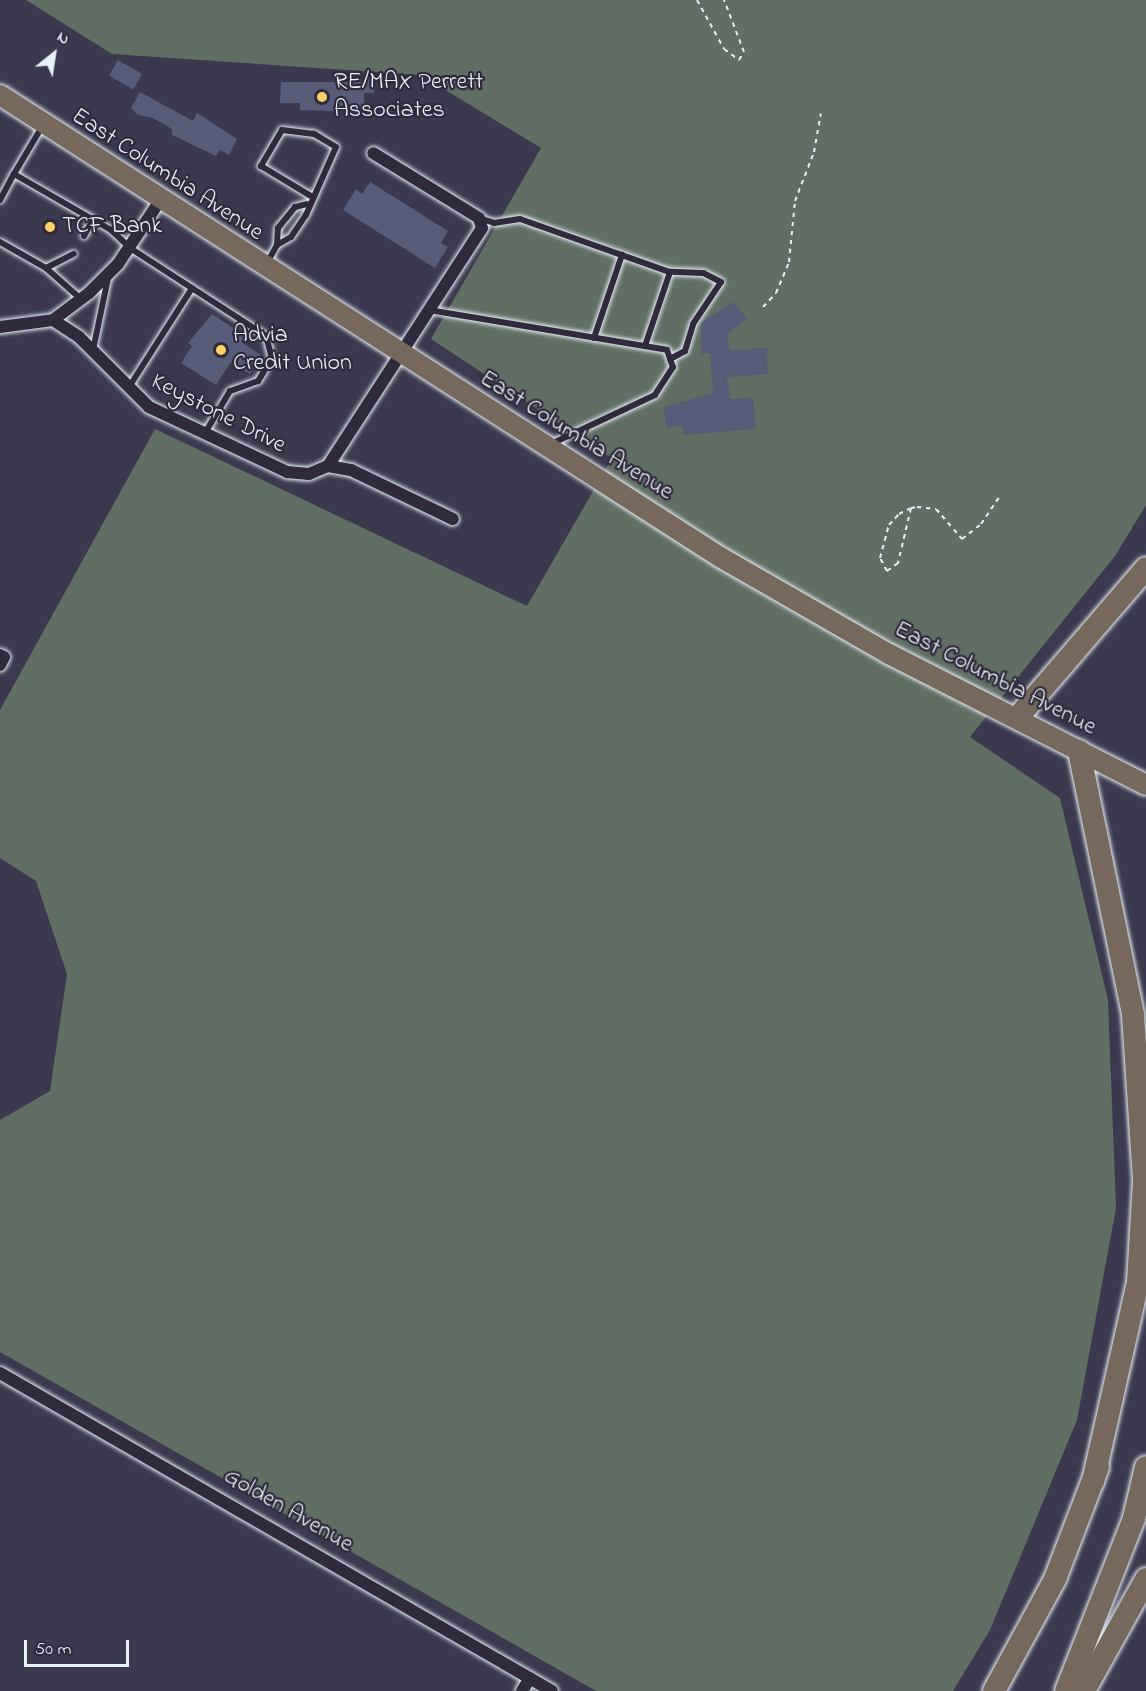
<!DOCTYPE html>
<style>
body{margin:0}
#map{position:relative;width:1146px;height:1691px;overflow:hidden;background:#3b394f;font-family:"Indie Flower",sans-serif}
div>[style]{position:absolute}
.green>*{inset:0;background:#606e63}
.building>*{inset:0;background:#575d79;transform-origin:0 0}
.path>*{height:2px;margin-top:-1px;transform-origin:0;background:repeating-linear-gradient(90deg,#e8f1f8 0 4.5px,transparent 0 9px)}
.roads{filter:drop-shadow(0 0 2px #e8f1f8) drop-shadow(0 0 2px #e8f1f8)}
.lane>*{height:6px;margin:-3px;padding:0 3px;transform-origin:3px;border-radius:3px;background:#2f2a3d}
.street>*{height:12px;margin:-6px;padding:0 6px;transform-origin:6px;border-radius:6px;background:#2f2a3d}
.primary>*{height:20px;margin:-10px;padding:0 10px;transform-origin:10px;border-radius:10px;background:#76695c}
.highway>*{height:22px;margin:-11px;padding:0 11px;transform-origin:11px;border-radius:11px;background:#76695c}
.dots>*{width:16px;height:16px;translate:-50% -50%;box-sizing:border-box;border:3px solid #2f2a3d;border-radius:50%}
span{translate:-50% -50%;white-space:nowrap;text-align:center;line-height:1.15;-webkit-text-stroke:4.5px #2f2a3d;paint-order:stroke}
.poi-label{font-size:24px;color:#e8f1f8}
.left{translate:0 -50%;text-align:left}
.street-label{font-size:24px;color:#e8f1f8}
.north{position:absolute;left:24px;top:24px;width:60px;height:60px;-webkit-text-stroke:4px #2f2a3d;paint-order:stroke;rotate:30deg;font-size:16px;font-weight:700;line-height:24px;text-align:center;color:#e8f1f8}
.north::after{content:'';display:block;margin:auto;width:21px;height:27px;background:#e8f1f8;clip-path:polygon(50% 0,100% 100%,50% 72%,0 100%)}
.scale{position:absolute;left:24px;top:1640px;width:105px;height:27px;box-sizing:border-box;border:3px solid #e8f1f8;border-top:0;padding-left:8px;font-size:18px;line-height:21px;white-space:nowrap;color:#e8f1f8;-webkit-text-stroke:4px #2f2a3d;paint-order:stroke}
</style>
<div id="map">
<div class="green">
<i style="clip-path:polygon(26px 0,1146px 0,1146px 505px,1115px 556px,970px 737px,1060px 798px,1108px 1000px,1116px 1208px,1077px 1420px,990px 1630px,953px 1691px,596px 1691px,0 1352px,0 1120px,50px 1091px,67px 974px,36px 881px,0 858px,0 710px,155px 429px,527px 606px,612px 458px,431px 339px,541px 148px,421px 75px,112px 54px)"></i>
</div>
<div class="building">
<i style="left:118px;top:60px;width:28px;height:18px;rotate:30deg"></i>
<i style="clip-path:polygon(364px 77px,374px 77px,374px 93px,364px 93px,364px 112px,300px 110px,300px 103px,280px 103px,281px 82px,363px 82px)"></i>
<i style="clip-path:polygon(140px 92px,193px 121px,197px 113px,237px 139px,229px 155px,220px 150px,216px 156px,172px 135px,172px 129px,153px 118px,138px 115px,131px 108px)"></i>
<i style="clip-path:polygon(370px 182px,448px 231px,441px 243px,448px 247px,435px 268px,343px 210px,356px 189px,362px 194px)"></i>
<i style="clip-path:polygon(734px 302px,747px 319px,728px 333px,729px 350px,767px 348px,768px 374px,727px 377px,730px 399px,753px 397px,756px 429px,683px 435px,682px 426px,666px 428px,664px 407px,713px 393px,710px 353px,701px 354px,701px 322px)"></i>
<i style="clip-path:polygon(212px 314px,245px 336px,241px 342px,261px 355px,250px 374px,231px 362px,216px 385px,181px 363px,192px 346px,188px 343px)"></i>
</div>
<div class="path">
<i style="left:697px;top:0;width:56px;rotate:61.1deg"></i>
<i style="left:724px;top:49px;width:19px;rotate:36deg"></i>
<i style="left:739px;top:60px;width:9px;rotate:-58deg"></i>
<i style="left:744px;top:52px;width:56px;rotate:-111deg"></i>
<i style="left:763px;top:307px;width:19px;rotate:-47deg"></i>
<i style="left:776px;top:293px;width:34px;rotate:-67deg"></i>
<i style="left:789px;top:262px;width:61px;rotate:-84.4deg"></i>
<i style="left:795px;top:201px;width:53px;rotate:-68.8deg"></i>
<i style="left:814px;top:152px;width:39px;rotate:-80deg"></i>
<i style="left:911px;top:508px;width:57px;rotate:103.3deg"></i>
<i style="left:898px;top:563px;width:14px;rotate:144deg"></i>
<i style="left:887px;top:571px;width:15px;rotate:-118deg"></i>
<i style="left:880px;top:558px;width:34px;rotate:-75deg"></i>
<i style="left:889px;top:525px;width:15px;rotate:-48deg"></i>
<i style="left:899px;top:514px;width:13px;rotate:-27deg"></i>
<i style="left:911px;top:508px;width:6px;rotate:-9deg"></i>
<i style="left:917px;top:507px;width:19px;rotate:6deg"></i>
<i style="left:936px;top:509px;width:40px;rotate:49deg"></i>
<i style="left:962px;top:539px;width:24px;rotate:-38deg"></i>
<i style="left:981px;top:524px;width:36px;rotate:-56deg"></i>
</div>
<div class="roads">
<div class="lane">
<i style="left:43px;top:125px;width:57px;rotate:120.6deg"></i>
<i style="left:14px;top:174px;width:112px;rotate:30deg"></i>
<i style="left:111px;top:230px;width:26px;rotate:43deg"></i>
<i style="left:130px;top:248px;width:162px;rotate:32.9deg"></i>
<i style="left:266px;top:336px;width:23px;rotate:75deg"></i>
<i style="left:272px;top:358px;width:27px;rotate:121deg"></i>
<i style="left:258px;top:381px;width:30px;rotate:160deg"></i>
<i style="left:230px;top:391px;width:49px;rotate:120.8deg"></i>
<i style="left:0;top:200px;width:30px;rotate:-62deg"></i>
<i style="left:479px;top:218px;width:16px;rotate:18deg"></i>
<i style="left:494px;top:223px;width:26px;rotate:-9deg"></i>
<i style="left:520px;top:219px;width:159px;rotate:19.5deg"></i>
<i style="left:670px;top:272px;width:78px;rotate:108.7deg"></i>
<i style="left:84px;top:236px;width:19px;rotate:-62deg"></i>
<i style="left:0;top:242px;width:53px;rotate:29.5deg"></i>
<i style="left:46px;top:268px;width:47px;rotate:41.5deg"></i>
<i style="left:277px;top:245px;width:16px;rotate:-30deg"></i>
<i style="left:291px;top:237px;width:27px;rotate:-56deg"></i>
<i style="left:306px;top:215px;width:74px;rotate:-66.2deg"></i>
<i style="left:336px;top:147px;width:26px;rotate:-149deg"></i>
<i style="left:314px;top:134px;width:32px;rotate:-173deg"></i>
<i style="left:282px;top:130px;width:42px;rotate:120.3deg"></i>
<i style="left:261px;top:166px;width:58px;rotate:31deg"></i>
<i style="left:267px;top:263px;width:21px;rotate:-61deg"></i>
<i style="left:277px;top:245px;width:17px;rotate:-87deg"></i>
<i style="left:278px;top:228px;width:27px;rotate:-51deg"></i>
<i style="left:295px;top:207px;width:12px;rotate:-14deg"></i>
<i style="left:46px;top:268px;width:31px;rotate:-27deg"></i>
<i style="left:429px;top:310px;width:241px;rotate:9.5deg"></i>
<i style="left:667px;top:350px;width:18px;rotate:71deg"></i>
<i style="left:673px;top:367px;width:33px;rotate:123deg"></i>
<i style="left:655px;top:395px;width:115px;rotate:154.8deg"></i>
<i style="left:594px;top:338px;width:88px;rotate:-71.4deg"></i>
<i style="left:93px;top:350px;width:74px;rotate:-78.2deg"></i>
<i style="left:670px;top:359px;width:17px;rotate:-28deg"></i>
<i style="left:685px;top:351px;width:28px;rotate:-73deg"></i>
<i style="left:693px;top:324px;width:50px;rotate:-56.3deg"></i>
<i style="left:721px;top:282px;width:20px;rotate:-153deg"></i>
<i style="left:703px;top:273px;width:33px;rotate:-178deg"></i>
<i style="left:129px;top:387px;width:117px;rotate:-57.5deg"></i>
</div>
<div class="street">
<i style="left:53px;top:320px;width:31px;rotate:33deg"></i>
<i style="left:79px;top:337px;width:99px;rotate:45deg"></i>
<i style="left:149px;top:407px;width:153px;rotate:25.2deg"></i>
<i style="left:287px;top:472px;width:22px;rotate:5deg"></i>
<i style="left:309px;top:474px;width:21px;rotate:-23deg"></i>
<i style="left:328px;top:466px;width:23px;rotate:10deg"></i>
<i style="left:351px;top:470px;width:113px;rotate:25.7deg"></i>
<i style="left:0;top:327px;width:53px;rotate:-7.5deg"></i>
<i style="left:53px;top:320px;width:45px;rotate:-36.9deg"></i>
<i style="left:89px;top:293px;width:41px;rotate:-45deg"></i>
<i style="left:118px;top:264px;width:74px;rotate:-56.5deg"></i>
<i style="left:328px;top:466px;width:283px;rotate:-57.1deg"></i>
<i style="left:482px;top:228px;width:10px;rotate:-107deg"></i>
<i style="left:479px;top:218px;width:124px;rotate:-148.5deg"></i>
<i style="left:0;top:655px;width:4px;rotate:27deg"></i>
<i style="left:4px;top:657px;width:9px;rotate:117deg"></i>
<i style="left:0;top:1373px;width:637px;rotate:29.95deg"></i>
<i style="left:522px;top:1691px;width:15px;rotate:-58deg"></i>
</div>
<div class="primary">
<i style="left:0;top:95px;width:855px;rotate:32.69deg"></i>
<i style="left:720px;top:557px;width:195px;rotate:29.9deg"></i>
<i style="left:889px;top:654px;width:288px;rotate:27deg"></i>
</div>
<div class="highway">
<i style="left:1018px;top:717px;width:196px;rotate:-49.3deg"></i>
<i style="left:1079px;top:751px;width:269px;rotate:78.4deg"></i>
<i style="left:1133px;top:1015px;width:166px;rotate:86.2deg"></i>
<i style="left:1144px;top:1181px;width:101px;rotate:93.4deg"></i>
<i style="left:1138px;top:1282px;width:204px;rotate:102.7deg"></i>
<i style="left:994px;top:1691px;width:128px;rotate:-61.4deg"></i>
<i style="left:1055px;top:1579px;width:120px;rotate:-69deg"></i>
<i style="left:1066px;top:1691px;width:186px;rotate:-68.5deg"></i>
<i style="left:1134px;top:1518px;width:52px;rotate:-76.8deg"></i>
<i style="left:1084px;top:1691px;width:128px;rotate:-61deg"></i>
</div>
</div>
<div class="dots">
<i style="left:322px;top:97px;background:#ffd166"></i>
<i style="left:50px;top:227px;background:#ffd166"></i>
<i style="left:221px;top:350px;background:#ffd166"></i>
</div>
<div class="poi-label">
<span class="left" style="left:334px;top:97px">RE/MAX Perrett<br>Associates</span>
<span class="left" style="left:62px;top:227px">TCF Bank</span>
<span class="left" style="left:233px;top:350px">Advia<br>Credit Union</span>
</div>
<div class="street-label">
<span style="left:167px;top:175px;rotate:33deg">East Columbia Avenue</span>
<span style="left:218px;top:414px;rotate:27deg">Keystone Drive</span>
<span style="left:576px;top:436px;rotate:32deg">East Columbia Avenue</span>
<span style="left:995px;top:679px;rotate:27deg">East Columbia Avenue</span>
<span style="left:288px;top:1511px;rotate:30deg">Golden Avenue</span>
</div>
<div class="north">N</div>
<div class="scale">50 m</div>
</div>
